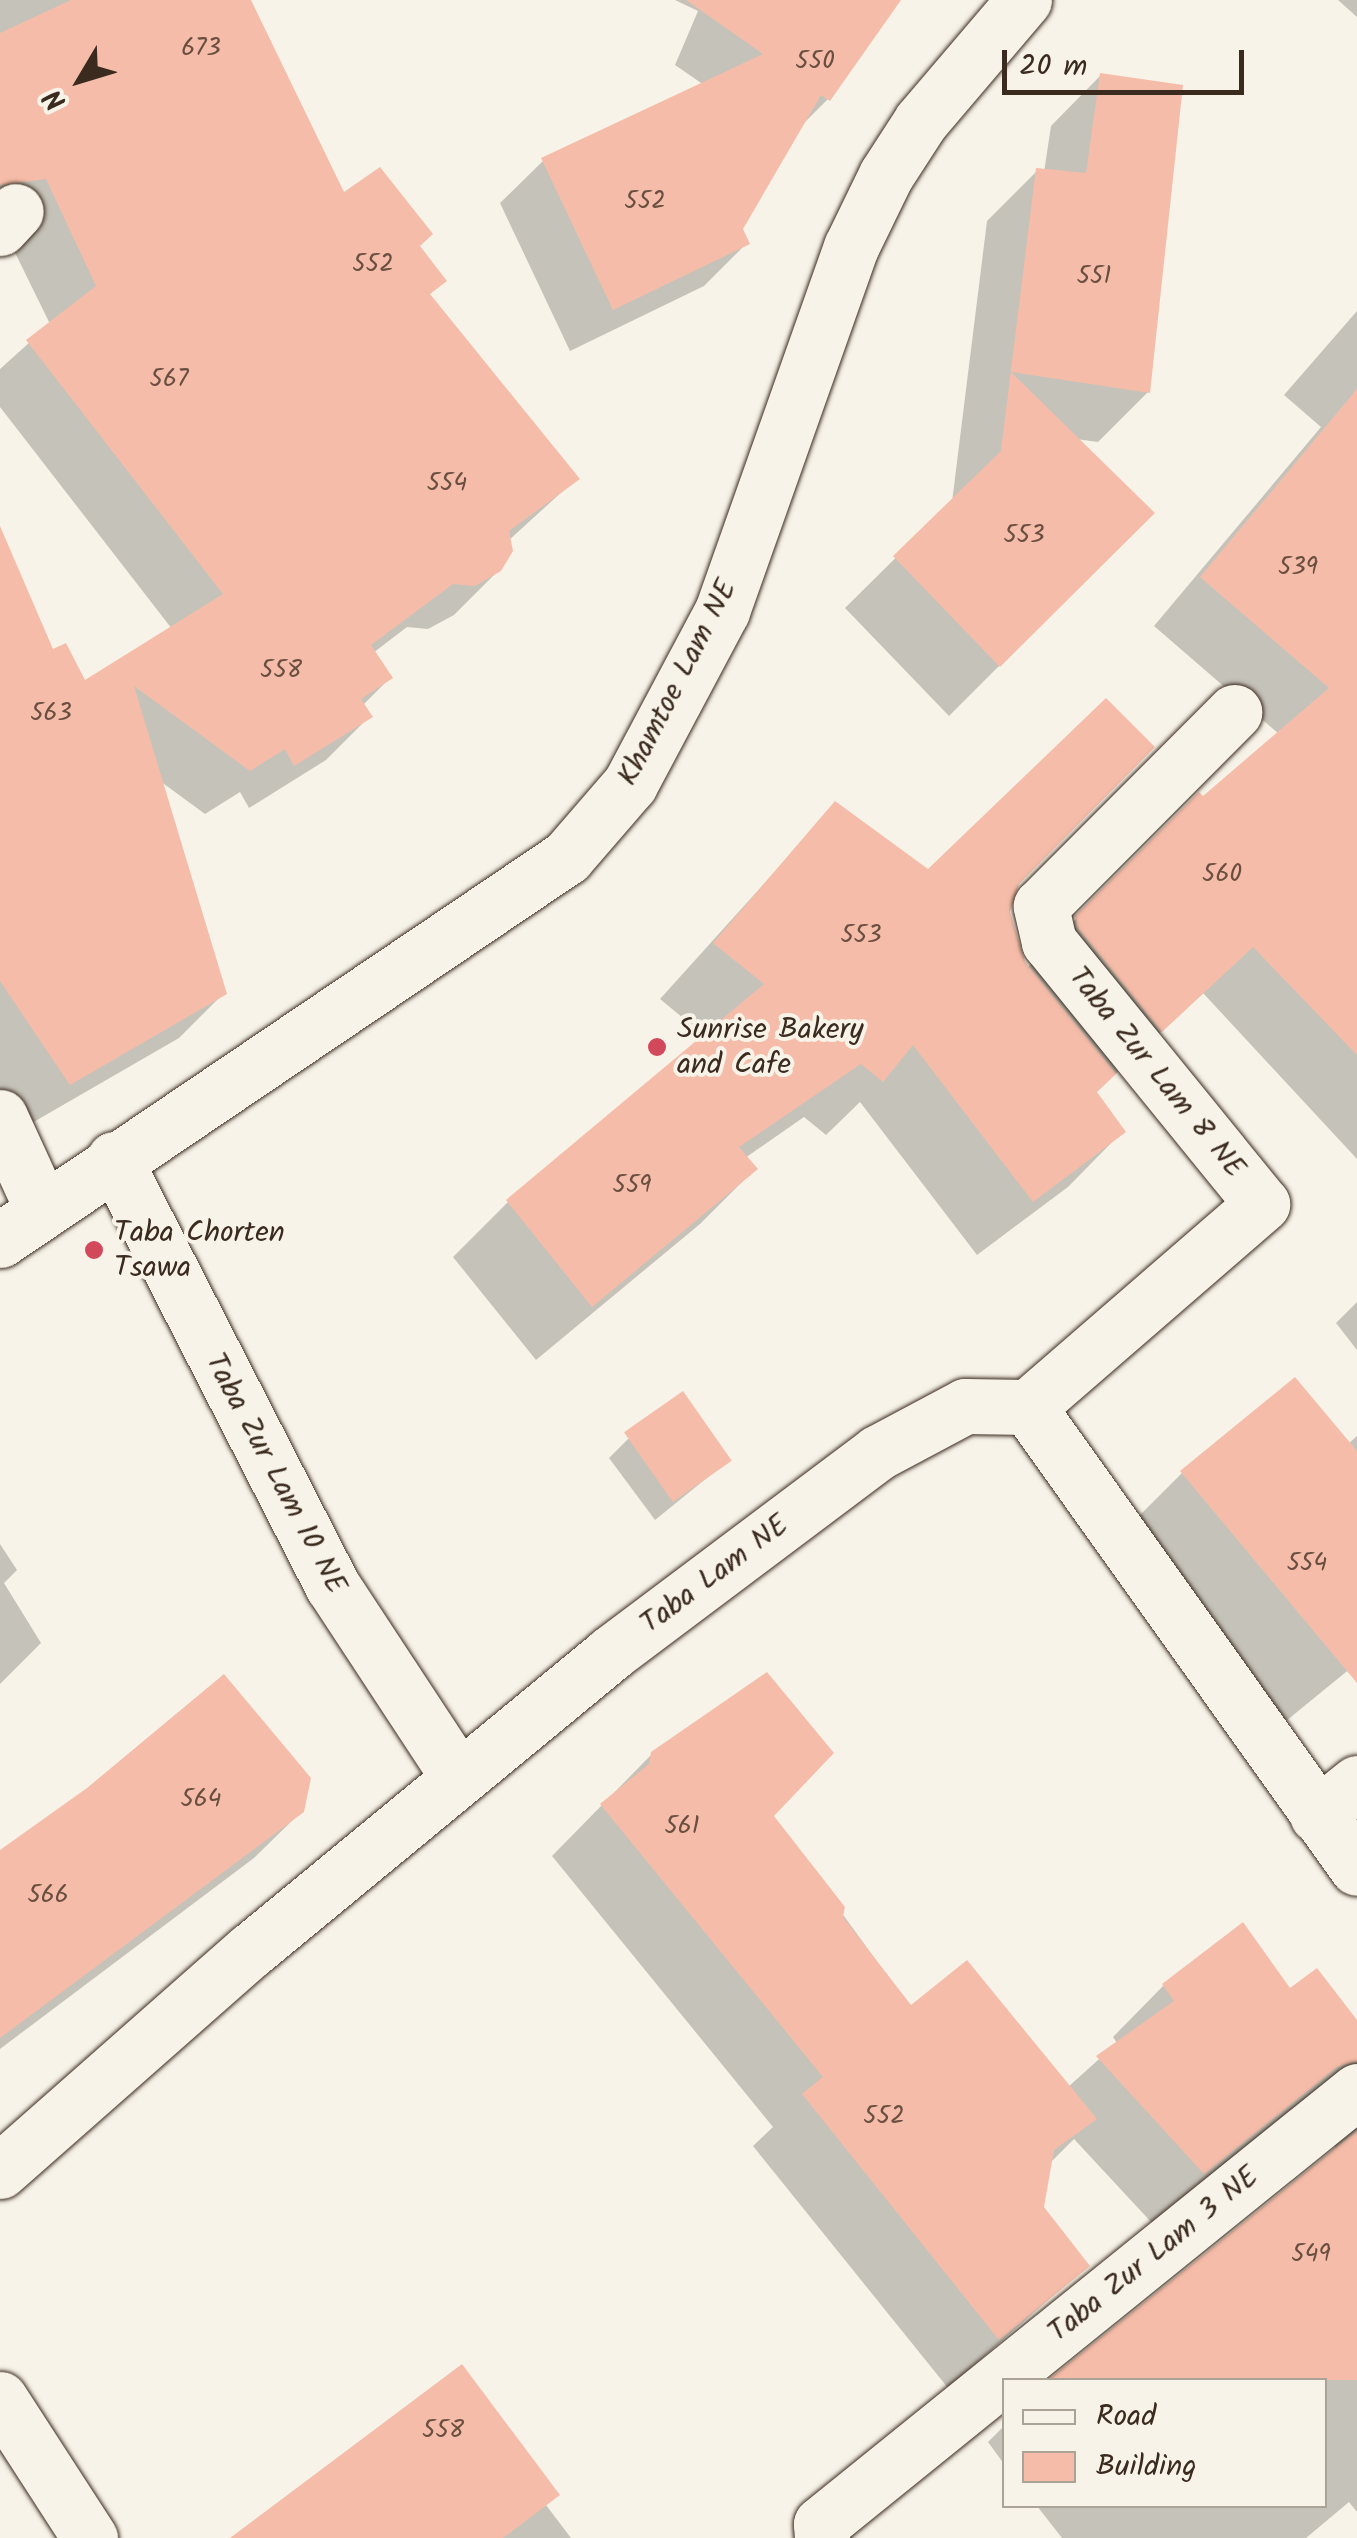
<!DOCTYPE html>
<style>
body{margin:0}
#map{position:relative;width:1357px;height:2538px;overflow:hidden;background:#f7f3e8;font-family:Kalam,sans-serif}
div>[style]{position:absolute}
.shadow>*{inset:0;background:#0003}
.building>*{inset:0;background:#f5bda9;transform-origin:0 0}
.roads{filter:drop-shadow(0 0 2px #3b2a1e) drop-shadow(0 0 2px #3b2a1e)}
.minor>*{height:55px;margin:-27.5px;padding:0 27.5px;transform-origin:27.5px;border-radius:27.5px;background:#f7f3e8}
.major>*{height:55px;margin:-27.5px;padding:0 27.5px;transform-origin:27.5px;border-radius:27.5px;background:#f7f3e8}
.dots>*{width:28px;height:28px;translate:-50% -50%;box-sizing:border-box;border:5px solid #f7f3e8;border-radius:50%}
span{translate:-50% -50%;white-space:nowrap;text-align:center;line-height:1.15;-webkit-text-stroke:8px #f7f3e8;paint-order:stroke}
.number-label{font-size:25px;color:#6a4f41}
.number-label span{-webkit-text-stroke-width:0}
.street-label{font-size:30px;color:#3b2a1e}
.poi-label{font-size:30px;color:#3b2a1e}
.left{translate:0 -50%;text-align:left}
.legend{position:absolute;left:1002px;top:2378px;width:325px;height:130px;box-sizing:border-box;background:#f7f3e8;border:2px solid #aca397;margin:0;padding:12px 18px;list-style:none;font-size:30px;color:#3b2a1e}
.legend li{display:flex;align-items:center;gap:20px;height:50px}
.legend b{width:50px;border:2px solid #aca397}
.north{position:absolute;left:30px;top:30px;width:100px;height:100px;-webkit-text-stroke:8px #f7f3e8;paint-order:stroke;rotate:232deg;font-size:28px;font-weight:700;line-height:40px;text-align:center;color:#3b2a1e}
.north::after{content:'';display:block;margin:auto;width:35px;height:45px;background:#3b2a1e;clip-path:polygon(50% 0,100% 100%,50% 72%,0 100%)}
.scale{position:absolute;left:1002px;top:50px;width:242px;height:45px;box-sizing:border-box;border:5px solid #3b2a1e;border-top:0;padding-left:12px;font-size:30px;line-height:35px;white-space:nowrap;color:#3b2a1e;-webkit-text-stroke:8px #f7f3e8;paint-order:stroke}
</style>
<div id="map">
<div class="shadow">
<i style="clip-path:polygon(0 0,249px 0,343px 195px,417px 246px,444px 281px,428px 296px,576px 479px,508px 541px,499px 570px,454px 615px,428px 629px,407px 627px,373px 653px,390px 678px,363px 705px,370px 716px,326px 760px,249px 808px,240px 792px,205px 814px,160px 781px,224px 993px,179px 1038px,25px 1127px,0 1091px,0 532px,52px 652px,84px 683px,172px 629px,0 407px,0 369px,50px 324px,0 222px)"></i>
<i style="clip-path:polygon(675px 0,898px 0,828px 99px,798px 129px,740px 229px,747px 243px,704px 286px,570px 351px,500px 203px,543px 161px,704px 85px,675px 65px,698px 11px)"></i>
<i style="clip-path:polygon(1338px 0,1357px 0,1357px 17px)"></i>
<i style="clip-path:polygon(1101px 75px,1148px 392px,1098px 442px,1076px 439px,1152px 513px,949px 716px,845px 608px,952px 502px,987px 221px,1037px 171px,1044px 172px,1051px 126px)"></i>
<i style="clip-path:polygon(1357px 311px,1357px 1159px,1203px 993px,1095px 1093px,1122px 1132px,1068px 1187px,977px 1255px,860px 1102px,826px 1135px,804px 1117px,745px 1158px,755px 1169px,700px 1224px,536px 1360px,453px 1257px,508px 1202px,705px 1036px,660px 999px,835px 805px,929px 873px,1017px 883px,1008px 912px,1027px 968px,1199px 795px,1203px 800px,1279px 734px,1154px 626px,1321px 427px,1284px 395px)"></i>
<i style="clip-path:polygon(1357px 1302px,1357px 1350px,1336px 1323px)"></i>
<i style="clip-path:polygon(1357px 1436px,1357px 1663px,1286px 1721px,1126px 1529px,1182px 1473px,1348px 1444px)"></i>
<i style="clip-path:polygon(628px 1439px,729px 1460px,655px 1520px,609px 1458px)"></i>
<i style="clip-path:polygon(0 1544px,17px 1570px,4px 1583px,41px 1643px,0 1684px)"></i>
<i style="clip-path:polygon(652px 1754px,771px 1816px,911px 2008px,1068px 2087px,1117px 2043px,1113px 2037px,1163px 1986px,1289px 1991px,1357px 2021px,1357px 2512px,1349px 2502px,1306px 2538px,1062px 2538px,1037px 2506px,1324px 2506px,1324px 2380px,1052px 2380px,1335px 2148px,1332px 2123px,1152px 2223px,1074px 2139px,1049px 2164px,1041px 2208px,1087px 2266px,948px 2388px,753px 2146px,773px 2127px,552px 1856px)"></i>
<i style="clip-path:polygon(302px 1811px,254px 1858px,0 2049px,0 1853px)"></i>
<i style="clip-path:polygon(1004px 2426px,1004px 2464px,988px 2442px)"></i>
<i style="clip-path:polygon(557px 2495px,546px 2505px,571px 2538px,245px 2538px)"></i>
</div>
<div class="building">
<i style="clip-path:polygon(71px 0,251px 0,344px 192px,380px 167px,433px 234px,420px 246px,447px 281px,430px 294px,580px 479px,509px 531px,513px 551px,501px 571px,475px 586px,453px 584px,371px 645px,393px 678px,361px 699px,373px 717px,294px 766px,285px 749px,250px 771px,134px 686px,227px 994px,70px 1085px,0 981px,0 526px,53px 649px,66px 643px,85px 680px,223px 594px,26px 340px,96px 286px,46px 179px,0 185px,0 33px)"></i>
<i style="clip-path:polygon(686px 0,901px 0,830px 101px,821px 95px,743px 229px,750px 244px,613px 310px,541px 158px,763px 54px)"></i>
<i style="clip-path:polygon(1100px 73px,1183px 85px,1150px 393px,1011px 372px,1155px 513px,1000px 667px,893px 556px,1001px 451px,1036px 168px,1086px 173px)"></i>
<i style="clip-path:polygon(1357px 389px,1357px 1055px,1253px 947px,1162px 1032px,1078px 928px,1075px 916px,1199px 792px,1203px 796px,1329px 688px,1200px 577px)"></i>
<i style="clip-path:polygon(1106px 698px,1155px 747px,1019px 884px,1010px 912px,1025px 962px,1116px 1074px,1097px 1092px,1126px 1132px,1033px 1202px,913px 1045px,883px 1082px,861px 1064px,739px 1147px,758px 1169px,592px 1307px,506px 1200px,764px 984px,713px 943px,835px 801px,928px 869px)"></i>
<i style="clip-path:polygon(1295px 1377px,1357px 1451px,1357px 1683px,1180px 1471px)"></i>
<i style="left:683px;top:1391px;width:85px;height:72px;rotate:55deg"></i>
<i style="clip-path:polygon(767px 1672px,834px 1753px,774px 1816px,845px 1907px,843px 1917px,911px 2005px,967px 1960px,1097px 2119px,1054px 2150px,1044px 2207px,1090px 2266px,999px 2340px,802px 2094px,823px 2077px,600px 1804px,649px 1764px,651px 1752px)"></i>
<i style="clip-path:polygon(224px 1674px,311px 1778px,304px 1812px,0 2038px,0 1850px,87px 1788px)"></i>
<i style="clip-path:polygon(1243px 1922px,1290px 1988px,1317px 1968px,1357px 2020px,1357px 2061px,1337px 2067px,1204px 2174px,1096px 2056px,1174px 2001px,1162px 1984px)"></i>
<i style="clip-path:polygon(1357px 2131px,1357px 2380px,1048px 2380px)"></i>
<i style="clip-path:polygon(462px 2364px,560px 2495px,503px 2538px,230px 2538px)"></i>
</div>
<div class="roads">
<div class="minor">
<i style="left:0;top:228px;width:23px;rotate:-47deg"></i>
<i style="left:0;top:1117px;width:103px;rotate:65.4deg"></i>
<i style="left:114px;top:1159px;width:479px;rotate:62.9deg"></i>
<i style="left:332px;top:1585px;width:230px;rotate:56.7deg"></i>
<i style="left:1028px;top:1407px;width:310px;rotate:-40.9deg"></i>
<i style="left:1262px;top:1204px;width:338px;rotate:-129.1deg"></i>
<i style="left:1049px;top:942px;width:37px;rotate:-103deg"></i>
<i style="left:1041px;top:906px;width:274px;rotate:-45.1deg"></i>
<i style="left:1317px;top:1815px;width:51px;rotate:-38.7deg"></i>
<i style="left:0;top:2171px;width:334px;rotate:-41.4deg"></i>
<i style="left:251px;top:1950px;width:467px;rotate:-39.5deg"></i>
<i style="left:611px;top:1653px;width:333px;rotate:-36.9deg"></i>
<i style="left:877px;top:1453px;width:100px;rotate:-28.1deg"></i>
<i style="left:965px;top:1406px;width:63px;rotate:0.9deg"></i>
<i style="left:1028px;top:1407px;width:566px;rotate:54.49deg"></i>
<i style="left:0;top:2399px;width:166px;rotate:57.1deg"></i>
<i style="left:822px;top:2538px;width:14px;rotate:-94deg"></i>
<i style="left:821px;top:2524px;width:689px;rotate:-38.93deg"></i>
</div>
<div class="major">
<i style="left:0;top:1240px;width:684px;rotate:-34.04deg"></i>
<i style="left:567px;top:857px;width:96px;rotate:-49.2deg"></i>
<i style="left:630px;top:784px;width:196px;rotate:-62deg"></i>
<i style="left:722px;top:611px;width:386px;rotate:-70.5deg"></i>
<i style="left:851px;top:247px;width:80px;rotate:-64.1deg"></i>
<i style="left:886px;top:175px;width:64px;rotate:-57.1deg"></i>
<i style="left:921px;top:121px;width:159px;rotate:-49.6deg"></i>
</div>
</div>
<div class="dots">
<i style="left:657px;top:1047px;background:#d1495b"></i>
<i style="left:94px;top:1250px;background:#d1495b"></i>
</div>
<div class="number-label">
<span style="left:201px;top:48px">673</span>
<span style="left:815px;top:61px">550</span>
<span style="left:645px;top:201px">552</span>
<span style="left:373px;top:264px">552</span>
<span style="left:1094px;top:276px">551</span>
<span style="left:169px;top:379px">567</span>
<span style="left:447px;top:483px">554</span>
<span style="left:1024px;top:535px">553</span>
<span style="left:1298px;top:567px">539</span>
<span style="left:281px;top:670px">558</span>
<span style="left:51px;top:713px">563</span>
<span style="left:1222px;top:874px">560</span>
<span style="left:861px;top:935px">553</span>
<span style="left:632px;top:1185px">559</span>
<span style="left:1307px;top:1563px">554</span>
<span style="left:201px;top:1799px">564</span>
<span style="left:682px;top:1826px">561</span>
<span style="left:48px;top:1895px">566</span>
<span style="left:884px;top:2116px">552</span>
<span style="left:1311px;top:2254px">549</span>
<span style="left:443px;top:2430px">558</span>
</div>
<div class="street-label">
<span style="left:678px;top:683px;rotate:-63deg">Khamtoe Lam NE</span>
<span style="left:1156px;top:1073px;rotate:51deg">Taba Zur Lam 8 NE</span>
<span style="left:275px;top:1474px;rotate:62deg">Taba Zur Lam 10 NE</span>
<span style="left:715px;top:1575px;rotate:-37deg">Taba Lam NE</span>
<span style="left:1154px;top:2255px;rotate:-39deg">Taba Zur Lam 3 NE</span>
</div>
<div class="poi-label">
<span class="left" style="left:677px;top:1047px">Sunrise Bakery<br>and Cafe</span>
<span class="left" style="left:114px;top:1250px">Taba Chorten<br>Tsawa</span>
</div>
<ul class="legend">
<li><b style="height:12px;background:#f7f3e8"></b>Road</li>
<li><b style="height:28px;background:#f5bda9"></b>Building</li>
</ul>
<div class="north">N</div>
<div class="scale">20 m</div>
</div>
